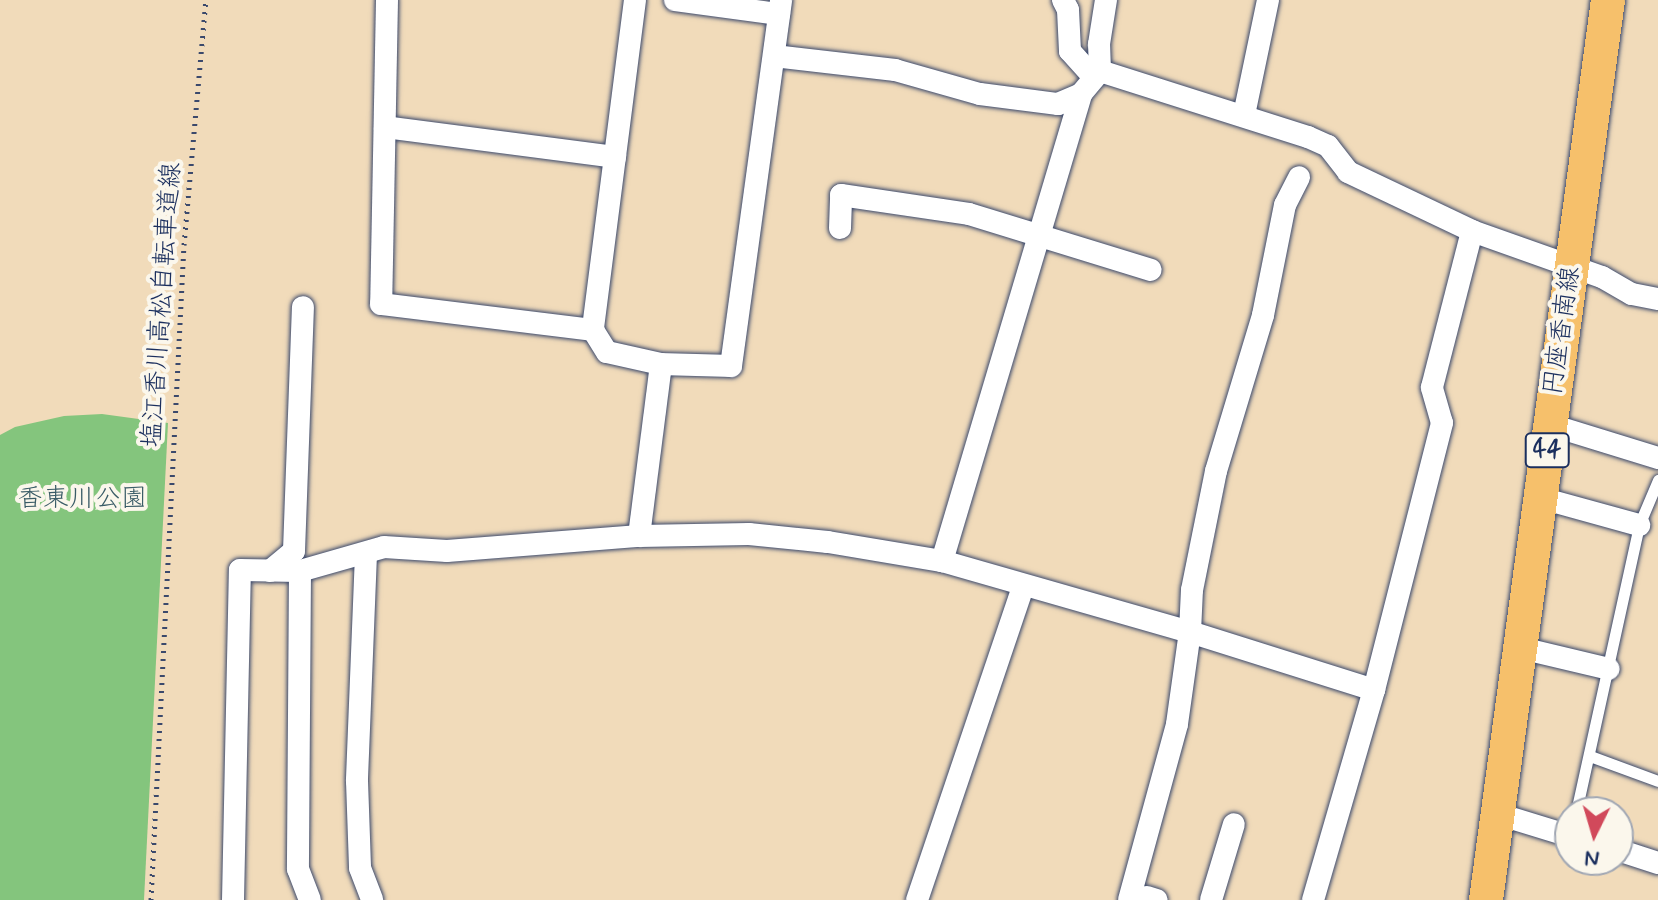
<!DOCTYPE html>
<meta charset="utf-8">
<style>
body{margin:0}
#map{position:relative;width:1658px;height:900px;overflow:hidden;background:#f1dbba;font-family:Mynerve,"Klee One",sans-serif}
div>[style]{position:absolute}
.green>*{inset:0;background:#84c57d}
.path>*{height:5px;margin-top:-2.5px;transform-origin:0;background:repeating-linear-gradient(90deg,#3b496c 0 2px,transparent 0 8px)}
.roads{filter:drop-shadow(0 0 2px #3b496c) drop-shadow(0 0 2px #3b496c)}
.service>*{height:11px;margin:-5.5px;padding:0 5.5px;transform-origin:5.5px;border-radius:5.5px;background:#fff}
.minor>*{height:22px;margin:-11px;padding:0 11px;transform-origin:11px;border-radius:11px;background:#fff}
.primary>*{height:34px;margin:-17px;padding:0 17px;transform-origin:17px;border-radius:17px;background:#f6c06b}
span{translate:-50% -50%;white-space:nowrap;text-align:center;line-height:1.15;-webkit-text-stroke:8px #fbf7ec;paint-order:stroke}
.shield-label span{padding:2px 6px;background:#fbf7ec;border:2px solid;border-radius:6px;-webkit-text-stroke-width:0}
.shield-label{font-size:24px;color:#1b2f5e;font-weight:700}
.street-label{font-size:26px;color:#1b2f5e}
.park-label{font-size:26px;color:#3a5c67}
.north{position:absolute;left:1554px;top:796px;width:80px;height:80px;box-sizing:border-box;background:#fbf7ec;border:2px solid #a1a7b3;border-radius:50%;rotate:185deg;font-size:22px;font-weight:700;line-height:32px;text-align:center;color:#1b2f5e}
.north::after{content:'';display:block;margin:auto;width:28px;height:36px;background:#d1495b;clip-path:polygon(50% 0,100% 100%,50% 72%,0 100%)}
</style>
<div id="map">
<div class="green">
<i style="clip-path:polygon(102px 414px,168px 423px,144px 900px,0 900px,0 435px,15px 427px,64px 416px)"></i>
</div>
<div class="path">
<i style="left:151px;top:900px;width:656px;rotate:-87.12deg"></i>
<i style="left:184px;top:245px;width:246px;rotate:-84.9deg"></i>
</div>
<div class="roads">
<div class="service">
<i style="left:1590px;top:756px;width:72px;rotate:20.2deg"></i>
<i style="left:1576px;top:812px;width:294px;rotate:-77.6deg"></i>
<i style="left:1639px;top:525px;width:49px;rotate:-67.1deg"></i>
</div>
<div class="minor">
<i style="left:387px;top:0;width:304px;rotate:91.1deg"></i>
<i style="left:381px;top:304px;width:214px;rotate:7deg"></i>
<i style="left:635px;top:0;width:333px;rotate:97.3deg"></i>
<i style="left:593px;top:330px;width:26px;rotate:58deg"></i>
<i style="left:607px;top:352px;width:55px;rotate:12.5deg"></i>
<i style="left:661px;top:364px;width:70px;rotate:1.6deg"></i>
<i style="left:731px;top:366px;width:369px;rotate:-82.2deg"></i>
<i style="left:675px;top:0;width:105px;rotate:7.7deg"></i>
<i style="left:1063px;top:0;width:11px;rotate:63deg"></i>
<i style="left:1068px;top:10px;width:41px;rotate:87.2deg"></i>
<i style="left:1070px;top:51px;width:36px;rotate:48deg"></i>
<i style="left:774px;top:56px;width:122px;rotate:6.6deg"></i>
<i style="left:895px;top:70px;width:88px;rotate:15.8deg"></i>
<i style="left:980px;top:94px;width:79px;rotate:7.3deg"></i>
<i style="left:1058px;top:104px;width:25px;rotate:-23deg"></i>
<i style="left:1081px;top:94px;width:30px;rotate:-50deg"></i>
<i style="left:1100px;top:71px;width:218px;rotate:17.6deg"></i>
<i style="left:1308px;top:137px;width:22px;rotate:24deg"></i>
<i style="left:1328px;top:146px;width:33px;rotate:52deg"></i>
<i style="left:1348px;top:172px;width:137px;rotate:25.4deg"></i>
<i style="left:1472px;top:231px;width:138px;rotate:19.5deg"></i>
<i style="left:1602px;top:277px;width:34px;rotate:30deg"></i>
<i style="left:1632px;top:294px;width:26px;rotate:11deg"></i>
<i style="left:1100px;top:71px;width:27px;rotate:-92deg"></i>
<i style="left:1099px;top:44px;width:45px;rotate:-81deg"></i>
<i style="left:1244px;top:115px;width:117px;rotate:-78.2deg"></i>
<i style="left:385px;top:127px;width:232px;rotate:7.4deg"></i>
<i style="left:840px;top:228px;width:33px;rotate:-88deg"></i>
<i style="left:841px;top:195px;width:129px;rotate:8.4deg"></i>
<i style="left:969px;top:214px;width:190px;rotate:17.1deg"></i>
<i style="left:1551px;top:425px;width:112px;rotate:17.1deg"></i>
<i style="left:1541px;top:498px;width:102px;rotate:15.4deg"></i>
<i style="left:639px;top:536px;width:173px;rotate:-82.7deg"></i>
<i style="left:366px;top:554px;width:227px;rotate:92.3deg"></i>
<i style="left:357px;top:781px;width:87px;rotate:88deg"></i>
<i style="left:360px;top:868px;width:34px;rotate:69deg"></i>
<i style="left:942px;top:561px;width:487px;rotate:-73.4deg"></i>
<i style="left:270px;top:571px;width:31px;rotate:-40deg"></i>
<i style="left:294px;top:551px;width:244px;rotate:-87.9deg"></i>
<i style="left:300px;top:571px;width:298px;rotate:90.4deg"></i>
<i style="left:298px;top:869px;width:33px;rotate:69deg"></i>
<i style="left:1521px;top:648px;width:90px;rotate:13.4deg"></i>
<i style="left:1498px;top:814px;width:75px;rotate:17deg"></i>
<i style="left:1618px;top:850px;width:42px;rotate:18deg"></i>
<i style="left:1147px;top:897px;width:10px;rotate:17deg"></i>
<i style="left:233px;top:900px;width:330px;rotate:-88.8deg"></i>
<i style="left:240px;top:570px;width:60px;rotate:1deg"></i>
<i style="left:300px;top:571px;width:87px;rotate:-15.9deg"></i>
<i style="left:384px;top:547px;width:63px;rotate:3.6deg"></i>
<i style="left:447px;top:551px;width:193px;rotate:-4.5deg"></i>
<i style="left:639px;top:536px;width:110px;rotate:-1deg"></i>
<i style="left:749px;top:534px;width:79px;rotate:5.8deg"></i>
<i style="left:828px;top:542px;width:116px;rotate:9.5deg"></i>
<i style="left:942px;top:561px;width:258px;rotate:16deg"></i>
<i style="left:1190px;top:632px;width:193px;rotate:17.5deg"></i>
<i style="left:917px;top:900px;width:331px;rotate:-71.3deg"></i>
<i style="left:1129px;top:900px;width:182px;rotate:-74.7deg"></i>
<i style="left:1177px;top:724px;width:93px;rotate:-82deg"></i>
<i style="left:1190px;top:632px;width:42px;rotate:-87.3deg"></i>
<i style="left:1192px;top:590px;width:121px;rotate:-78.6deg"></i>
<i style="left:1216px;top:471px;width:163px;rotate:-73.2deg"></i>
<i style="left:1263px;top:315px;width:112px;rotate:-78.7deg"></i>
<i style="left:1285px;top:205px;width:31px;rotate:-63deg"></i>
<i style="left:1211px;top:900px;width:79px;rotate:-73.2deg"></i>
<i style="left:1313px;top:900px;width:219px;rotate:-73.8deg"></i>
<i style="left:1374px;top:690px;width:276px;rotate:-75.7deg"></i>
<i style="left:1442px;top:423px;width:37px;rotate:-106deg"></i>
<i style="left:1432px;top:387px;width:161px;rotate:-75.6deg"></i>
</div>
<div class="primary">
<i style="left:1486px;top:900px;width:908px;rotate:-82.28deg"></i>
</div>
</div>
<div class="shield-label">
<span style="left:1547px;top:450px">44</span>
</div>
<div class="street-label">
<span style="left:163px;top:305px;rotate:-86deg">塩江香川高松自転車道線</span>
<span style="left:1563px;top:331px;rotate:-82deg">円座香南線</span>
</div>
<div class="park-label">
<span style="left:82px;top:500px">香東川公園</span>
</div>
<div class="north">N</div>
</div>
